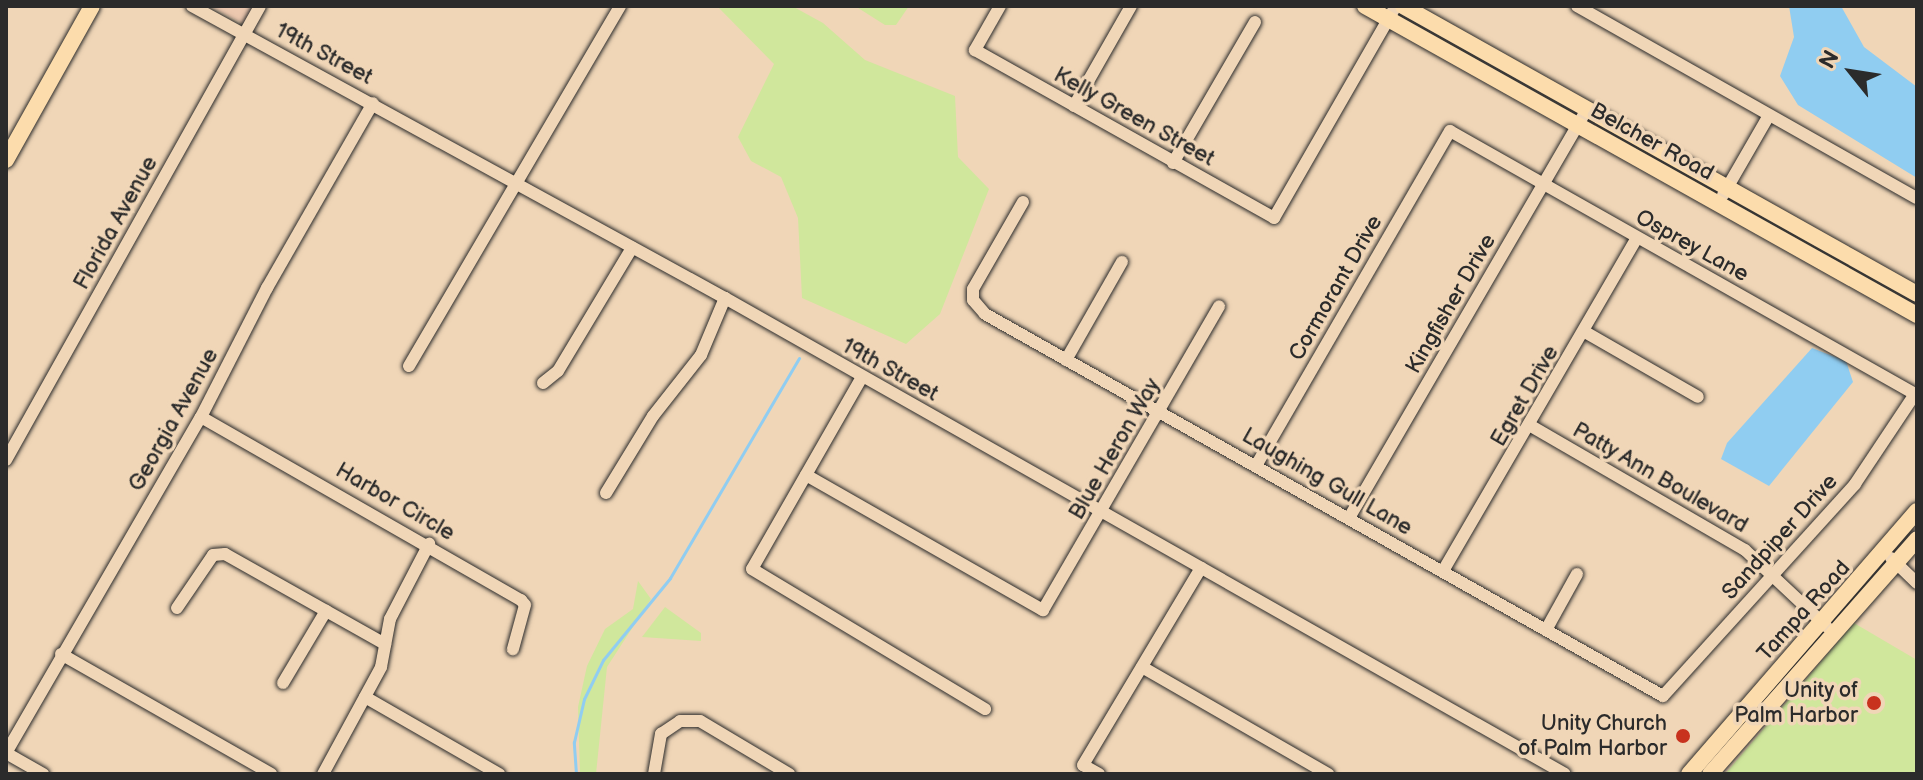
<!DOCTYPE html>
<style>
body{margin:0}
#map{position:relative;width:1923px;height:780px;overflow:hidden;background:#f0d6b7;font-family:"Balsamiq Sans",sans-serif}
div>[style]{position:absolute}
.built>*{inset:0;background:#ecc8af}
.green>*{inset:0;background:#d0e79c}
.water>*{inset:0;background:#90cdf1}
.stream>*{height:3px;margin:-1.5px;padding:0 1.5px;transform-origin:1.5px;border-radius:1.5px;background:#90cdf1}
.roads{filter:drop-shadow(0 0 2px #2b2b2b) drop-shadow(0 0 2px #2b2b2b)}
.minor>*{height:12px;margin:-6px;padding:0 6px;transform-origin:6px;border-radius:6px;background:#f0d6b7}
.major>*{height:16px;margin:-8px;padding:0 8px;transform-origin:8px;border-radius:8px;background:#fcdcac}
.dots>*{width:22px;height:22px;translate:-50% -50%;box-sizing:border-box;border:4px solid #f0d6b7;border-radius:50%}
span{translate:-50% -50%;white-space:nowrap;text-align:center;line-height:1.15;-webkit-text-stroke:7px #f0d6b7;paint-order:stroke}
.street-label{font-size:22px;color:#2b2b2b}
.poi-label{font-size:22px;color:#2b2b2b}
.right{translate:-100% -50%;text-align:right}
.frame{position:absolute;inset:0;border:8px solid #2b2b2b;pointer-events:none}
.north{position:absolute;left:1811px;top:32px;width:80px;height:80px;-webkit-text-stroke:6px #f0d6b7;paint-order:stroke;rotate:300deg;font-size:22px;font-weight:700;line-height:32px;text-align:center;color:#2b2b2b}
.north::after{content:'';display:block;margin:auto;width:28px;height:36px;background:#2b2b2b;clip-path:polygon(50% 0,100% 100%,50% 72%,0 100%)}
</style>
<div id="map">
<div class="built">
<i style="clip-path:polygon(210px 6px,254px 6px,244px 24px)"></i>
</div>
<div class="green">
<i style="clip-path:polygon(717px 6px,792px 6px,823px 23px,865px 60px,955px 96px,958px 157px,989px 189px,940px 314px,906px 344px,802px 298px,798px 218px,781px 177px,751px 161px,738px 137px,774px 64px)"></i>
<i style="clip-path:polygon(855px 6px,909px 6px,896px 25px,885px 25px)"></i>
<i style="clip-path:polygon(638px 581px,651px 599px,607px 667px,596px 774px,580px 774px,578px 707px,587px 666px,605px 629px,633px 609px)"></i>
<i style="clip-path:polygon(665px 607px,701px 633px,701px 641px,642px 637px)"></i>
<i style="clip-path:polygon(1854px 623px,1917px 660px,1917px 774px,1725px 774px)"></i>
</div>
<div class="water">
<i style="clip-path:polygon(1789px 6px,1841px 6px,1864px 47px,1917px 87px,1917px 178px,1798px 105px,1780px 76px,1794px 37px)"></i>
<i style="clip-path:polygon(1812px 348px,1846px 361px,1853px 382px,1769px 486px,1721px 459px,1727px 443px)"></i>
</div>
<div class="stream">
<i style="left:576px;top:774px;width:32px;rotate:-94deg"></i>
<i style="left:574px;top:742px;width:44px;rotate:-76.9deg"></i>
<i style="left:584px;top:699px;width:43px;rotate:-64deg"></i>
<i style="left:603px;top:660px;width:106px;rotate:-50.7deg"></i>
<i style="left:670px;top:578px;width:255px;rotate:-59.6deg"></i>
</div>
<div class="roads">
<div class="minor">
<i style="left:192px;top:6px;width:608px;rotate:28.72deg"></i>
<i style="left:725px;top:298px;width:965px;rotate:29.54deg"></i>
<i style="left:1000px;top:6px;width:51px;rotate:119.6deg"></i>
<i style="left:975px;top:50px;width:343px;rotate:29.3deg"></i>
<i style="left:1274px;top:218px;width:245px;rotate:-60.1deg"></i>
<i style="left:1577px;top:6px;width:390px;rotate:29.5deg"></i>
<i style="left:1074px;top:106px;width:115px;rotate:-60.3deg"></i>
<i style="left:1173px;top:163px;width:163px;rotate:-59.8deg"></i>
<i style="left:1723px;top:195px;width:90px;rotate:-60deg"></i>
<i style="left:1023px;top:202px;width:100px;rotate:119.9deg"></i>
<i style="left:973px;top:289px;width:11px;rotate:90deg"></i>
<i style="left:973px;top:300px;width:18px;rotate:49deg"></i>
<i style="left:985px;top:314px;width:778px;rotate:29.4deg"></i>
<i style="left:1663px;top:696px;width:286px;rotate:-47.8deg"></i>
<i style="left:1855px;top:484px;width:108px;rotate:-56.3deg"></i>
<i style="left:1915px;top:394px;width:534px;rotate:-150.51deg"></i>
<i style="left:1450px;top:131px;width:386px;rotate:120.1deg"></i>
<i style="left:1585px;top:332px;width:130px;rotate:29.9deg"></i>
<i style="left:1066px;top:360px;width:113px;rotate:-60.3deg"></i>
<i style="left:409px;top:366px;width:417px;rotate:-59.6deg"></i>
<i style="left:862px;top:377px;width:221px;rotate:119.8deg"></i>
<i style="left:752px;top:569px;width:272px;rotate:31deg"></i>
<i style="left:543px;top:383px;width:19px;rotate:-39deg"></i>
<i style="left:558px;top:371px;width:144px;rotate:-59deg"></i>
<i style="left:201px;top:417px;width:369px;rotate:29.8deg"></i>
<i style="left:521px;top:600px;width:6px;rotate:51deg"></i>
<i style="left:525px;top:605px;width:46px;rotate:105.3deg"></i>
<i style="left:1531px;top:426px;width:247px;rotate:30.1deg"></i>
<i style="left:1745px;top:550px;width:112px;rotate:43.2deg"></i>
<i style="left:6px;top:460px;width:520px;rotate:-60.77deg"></i>
<i style="left:806px;top:475px;width:273px;rotate:29.7deg"></i>
<i style="left:1043px;top:610px;width:351px;rotate:-59.9deg"></i>
<i style="left:606px;top:493px;width:90px;rotate:-58.6deg"></i>
<i style="left:653px;top:416px;width:78px;rotate:-51.8deg"></i>
<i style="left:701px;top:355px;width:62px;rotate:-67.2deg"></i>
<i style="left:1349px;top:518px;width:473px;rotate:-59.8deg"></i>
<i style="left:1891px;top:558px;width:36px;rotate:44deg"></i>
<i style="left:1443px;top:571px;width:385px;rotate:-59.8deg"></i>
<i style="left:177px;top:608px;width:64px;rotate:-55.8deg"></i>
<i style="left:213px;top:555px;width:12px;rotate:-5deg"></i>
<i style="left:225px;top:554px;width:184px;rotate:29.4deg"></i>
<i style="left:1546px;top:630px;width:64px;rotate:-61deg"></i>
<i style="left:61px;top:654px;width:242px;rotate:29.7deg"></i>
<i style="left:1142px;top:667px;width:215px;rotate:29.9deg"></i>
<i style="left:283px;top:683px;width:84px;rotate:-59.2deg"></i>
<i style="left:365px;top:697px;width:155px;rotate:29.9deg"></i>
<i style="left:6px;top:753px;width:388px;rotate:-59.9deg"></i>
<i style="left:201px;top:417px;width:145px;rotate:-62.9deg"></i>
<i style="left:267px;top:288px;width:213px;rotate:-60.2deg"></i>
<i style="left:6px;top:753px;width:43px;rotate:29.6deg"></i>
<i style="left:323px;top:774px;width:122px;rotate:-61.5deg"></i>
<i style="left:381px;top:667px;width:49px;rotate:-79.4deg"></i>
<i style="left:390px;top:619px;width:85px;rotate:-62.5deg"></i>
<i style="left:654px;top:774px;width:41px;rotate:-80.1deg"></i>
<i style="left:661px;top:734px;width:23px;rotate:-34deg"></i>
<i style="left:680px;top:721px;width:20px"></i>
<i style="left:700px;top:721px;width:104px;rotate:30.8deg"></i>
<i style="left:1099px;top:774px;width:18px;rotate:-151deg"></i>
<i style="left:1083px;top:765px;width:230px;rotate:-59.1deg"></i>
</div>
<div class="major">
<i style="left:1365px;top:6px;width:633px;rotate:29.24deg"></i>
<i style="left:1403px;top:6px;width:589px;rotate:29.26deg"></i>
<i style="left:6px;top:160px;width:176px;rotate:-60.8deg"></i>
<i style="left:1689px;top:774px;width:348px;rotate:-49.1deg"></i>
<i style="left:1710px;top:774px;width:313px;rotate:-48.6deg"></i>
</div>
</div>
<div class="dots">
<i style="left:1874px;top:703px;background:#c8321e"></i>
<i style="left:1683px;top:736px;background:#c8321e"></i>
</div>
<div class="street-label">
<span style="left:324px;top:54px;rotate:28deg">19th Street</span>
<span style="left:1134px;top:117px;rotate:29deg">Kelly Green Street</span>
<span style="left:1652px;top:142px;rotate:29deg">Belcher Road</span>
<span style="left:116px;top:223px;rotate:-61deg">Florida Avenue</span>
<span style="left:1692px;top:246px;rotate:29deg">Osprey Lane</span>
<span style="left:1336px;top:288px;rotate:-60deg">Cormorant Drive</span>
<span style="left:1451px;top:304px;rotate:-60deg">Kingfisher Drive</span>
<span style="left:890px;top:370px;rotate:29deg">19th Street</span>
<span style="left:1525px;top:396px;rotate:-60deg">Egret Drive</span>
<span style="left:174px;top:420px;rotate:-61deg">Georgia Avenue</span>
<span style="left:1115px;top:449px;rotate:-60deg">Blue Heron Way</span>
<span style="left:1660px;top:478px;rotate:30deg">Patty Ann Boulevard</span>
<span style="left:1327px;top:482px;rotate:30deg">Laughing Gull Lane</span>
<span style="left:395px;top:502px;rotate:30deg">Harbor Circle</span>
<span style="left:1780px;top:537px;rotate:-48deg">Sandpiper Drive</span>
<span style="left:1804px;top:611px;rotate:-48deg">Tampa Road</span>
</div>
<div class="poi-label">
<span class="right" style="left:1858px;top:703px">Unity of<br>Palm Harbor</span>
<span class="right" style="left:1667px;top:736px">Unity Church<br>of Palm Harbor</span>
</div>
<div class="frame"></div>
<div class="north">N</div>
</div>
